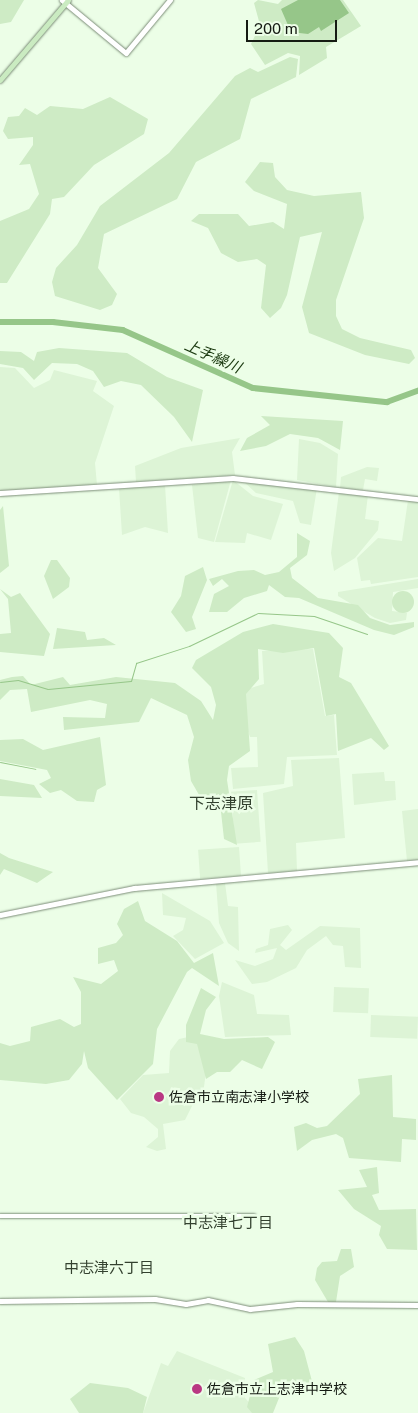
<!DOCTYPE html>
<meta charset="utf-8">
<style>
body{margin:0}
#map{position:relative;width:418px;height:1413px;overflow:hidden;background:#ecfee7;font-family:"Public Sans","Noto Sans JP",sans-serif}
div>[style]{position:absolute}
.built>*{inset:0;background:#ddf4d6;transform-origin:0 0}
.green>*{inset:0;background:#ceebc5}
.round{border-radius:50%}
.water>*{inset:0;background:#96c689}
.stream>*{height:1px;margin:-0.5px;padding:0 0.5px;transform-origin:0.5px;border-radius:0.5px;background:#96c689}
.river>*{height:5.5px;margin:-2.75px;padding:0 2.75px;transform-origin:2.75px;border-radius:2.75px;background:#96c689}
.roads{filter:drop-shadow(0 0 1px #7c8d78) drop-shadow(0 0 1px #7c8d78)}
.secondary>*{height:4.5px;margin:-2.25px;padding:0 2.25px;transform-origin:2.25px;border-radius:2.25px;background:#fff}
.primary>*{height:5px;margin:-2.5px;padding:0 2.5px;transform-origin:2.5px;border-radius:2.5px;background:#caebc1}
.dots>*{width:14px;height:14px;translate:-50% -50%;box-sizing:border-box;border:2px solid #ecfee7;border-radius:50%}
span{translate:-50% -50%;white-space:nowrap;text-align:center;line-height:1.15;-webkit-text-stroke:5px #ecfee7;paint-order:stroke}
.poi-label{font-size:14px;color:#151b13}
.left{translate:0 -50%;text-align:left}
.water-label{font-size:15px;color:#19380e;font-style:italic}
.neighbourhood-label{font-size:15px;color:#33412f}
.quarter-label{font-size:16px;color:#33412f}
.scale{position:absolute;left:246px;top:20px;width:91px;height:22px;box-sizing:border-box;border:2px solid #151b13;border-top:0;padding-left:6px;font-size:15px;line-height:18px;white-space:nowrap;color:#151b13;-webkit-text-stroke:4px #ecfee7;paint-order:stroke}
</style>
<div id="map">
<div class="built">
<i style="clip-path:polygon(0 367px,15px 368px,34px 388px,50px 380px,54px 370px,97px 381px,93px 391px,114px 406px,95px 463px,97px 485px,0 491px)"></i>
<i style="clip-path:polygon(240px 438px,232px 452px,235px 475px,136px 482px,135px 466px,181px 448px)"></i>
<i style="clip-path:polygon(299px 439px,320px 443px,338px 454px,336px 487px,297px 480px)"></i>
<i style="clip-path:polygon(367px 467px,379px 468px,377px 481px,365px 479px,363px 490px,340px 488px,341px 477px)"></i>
<i style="clip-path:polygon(231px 480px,214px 542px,198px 538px,192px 485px)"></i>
<i style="clip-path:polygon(233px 480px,253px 496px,283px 504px,271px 540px,247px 533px,245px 543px,215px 542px)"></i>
<i style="clip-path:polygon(242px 480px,317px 488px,311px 525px,300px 523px,293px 501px,256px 493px)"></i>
<i style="clip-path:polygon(165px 485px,168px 533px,145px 527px,122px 535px,119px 488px)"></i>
<i style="clip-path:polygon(339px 492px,368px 495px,365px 519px,379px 521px,378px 530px,355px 558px,334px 571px,331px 553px)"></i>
<i style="clip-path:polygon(408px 500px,418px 501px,418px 577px,371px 584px,370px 580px,361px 581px,357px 558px,378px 538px,402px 541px)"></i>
<i style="clip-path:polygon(418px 579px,418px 588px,393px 592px,392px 611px,407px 613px,406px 620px,390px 623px,375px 618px,338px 596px,338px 592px)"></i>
<i style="clip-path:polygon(313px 649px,325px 716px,334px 715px,337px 755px,287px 757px,284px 784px,233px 789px,231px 768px,258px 767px,257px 737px,250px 737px,242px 714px,244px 690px,264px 684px,262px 651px)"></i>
<i style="clip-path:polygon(339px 758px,345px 838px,296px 843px,297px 871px,268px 873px,263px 793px,293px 786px,291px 760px)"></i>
<i style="clip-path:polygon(384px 772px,385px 781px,395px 781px,396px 800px,354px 805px,352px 774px)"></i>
<i style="left:257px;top:790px;width:52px;height:26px;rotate:86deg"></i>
<i style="clip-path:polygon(418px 809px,418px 860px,407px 861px,402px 811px)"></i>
<i style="left:239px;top:847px;width:29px;height:41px;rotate:86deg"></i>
<i style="clip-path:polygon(216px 883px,225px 883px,228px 906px,238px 907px,239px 951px,228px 943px,219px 923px)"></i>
<i style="clip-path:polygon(162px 893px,210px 921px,224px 943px,195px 959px,173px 936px,183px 930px,186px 918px,163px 915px)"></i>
<i style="clip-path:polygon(288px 925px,292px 930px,280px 945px,286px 950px,320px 926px,360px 928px,361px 968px,345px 967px,343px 946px,333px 945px,326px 936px,307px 950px,296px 968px,267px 982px,252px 984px,235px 960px,255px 966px,273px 959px,277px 948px,255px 953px,256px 949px,268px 945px,270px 929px)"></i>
<i style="clip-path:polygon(222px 982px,254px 995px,257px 1014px,289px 1015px,291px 1035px,225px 1037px,219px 996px)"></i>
<i style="left:334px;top:987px;width:35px;height:25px;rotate:2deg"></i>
<i style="left:371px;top:1015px;width:47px;height:22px;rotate:2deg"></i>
<i style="clip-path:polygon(193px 1036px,199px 1041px,206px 1072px,203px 1094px,198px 1094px,185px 1120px,163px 1124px,166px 1149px,157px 1151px,146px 1147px,158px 1137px,158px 1129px,144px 1117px,131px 1113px,120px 1099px,143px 1075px,169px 1073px,170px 1051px,179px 1039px)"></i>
<i style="clip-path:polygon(177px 1351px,245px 1378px,245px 1398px,259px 1413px,143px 1413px,161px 1363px,168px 1366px)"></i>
</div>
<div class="green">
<i style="clip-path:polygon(0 0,24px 0,11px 22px,0 24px)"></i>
<i style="clip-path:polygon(258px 0,278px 4px,282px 0,343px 0,361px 26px,326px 47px,327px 58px,299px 75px,300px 56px,288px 53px,265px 65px,251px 44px,260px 25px,254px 3px)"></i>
<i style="clip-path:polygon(290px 57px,298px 59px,296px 77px,251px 99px,240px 139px,196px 162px,177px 199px,104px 234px,98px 268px,117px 294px,112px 305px,100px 310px,55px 296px,52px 282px,56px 268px,77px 245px,100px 206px,169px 153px,235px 76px,250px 68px,258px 72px)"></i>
<i style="clip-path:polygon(110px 97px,148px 119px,144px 134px,94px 165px,64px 197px,52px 199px,50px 214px,7px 283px,0 283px,0 221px,29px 209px,39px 194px,30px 164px,19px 165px,33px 145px,33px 137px,8px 139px,3px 131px,8px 117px,19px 116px,25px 108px,37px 115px,50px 106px,83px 109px)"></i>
<i style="clip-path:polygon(260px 162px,273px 163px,275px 177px,287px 190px,314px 196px,361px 192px,364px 218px,336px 300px,336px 316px,342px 329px,360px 338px,411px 350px,415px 358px,409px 364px,365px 355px,309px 333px,302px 307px,322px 232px,300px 237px,287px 295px,281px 308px,270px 318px,261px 308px,266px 265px,257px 259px,238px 262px,221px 253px,208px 228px,191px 221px,199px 214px,238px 214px,249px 226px,273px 222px,284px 229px,287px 204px,254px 191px,245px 182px)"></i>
<i style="clip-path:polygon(59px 348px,127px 353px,167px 377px,203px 390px,192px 442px,174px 417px,141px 385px,121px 381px,104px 387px,93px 371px,77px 364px,52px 363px,34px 380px,23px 368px,0 364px,0 351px,21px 352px,34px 361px,37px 352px)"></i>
<i style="clip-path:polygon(261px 416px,343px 421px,340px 450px,318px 438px,290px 434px,266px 446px,240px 451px,247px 438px,270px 425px)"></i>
<i style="clip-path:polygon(3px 506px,9px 566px,0 573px,0 510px)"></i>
<i style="clip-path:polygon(297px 533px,310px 541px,307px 555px,290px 568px,292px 578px,318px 598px,358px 605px,370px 618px,390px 625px,414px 622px,414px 627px,394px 635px,374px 630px,299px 598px,285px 597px,269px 585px,267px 591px,244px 598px,227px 612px,209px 612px,214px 594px,229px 586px,222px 579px,213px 586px,209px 579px,238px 571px,254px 570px,265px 575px,279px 572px,297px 557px)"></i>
<i style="clip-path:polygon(51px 560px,57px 560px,70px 578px,69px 587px,53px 599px,44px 576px)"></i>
<i style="clip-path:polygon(203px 567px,207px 580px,192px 617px,196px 629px,186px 632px,171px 612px,181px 596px,185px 576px)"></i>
<i style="clip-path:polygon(0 589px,11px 597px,20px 593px,50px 634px,44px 656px,0 652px,0 634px,11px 633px,8px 599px)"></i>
<i class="round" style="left:392px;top:591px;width:22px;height:22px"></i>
<i style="clip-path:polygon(273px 624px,329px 633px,343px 648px,339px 677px,351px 683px,389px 746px,384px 750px,371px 738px,338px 751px,336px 714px,326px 716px,314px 648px,283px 653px,258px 649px,259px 679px,246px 694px,250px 751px,229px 766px,227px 780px,237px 845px,224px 839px,219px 794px,202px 800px,191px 781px,188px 760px,194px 737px,187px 715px,151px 698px,139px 722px,64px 730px,63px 717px,105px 718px,107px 704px,90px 700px,31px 712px,27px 689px,10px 690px,0 700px,0 680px,12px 677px,23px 676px,31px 685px,63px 677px,70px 685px,116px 677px,175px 683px,201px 701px,213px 720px,216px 705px,211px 687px,192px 668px,196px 660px,243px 632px)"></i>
<i style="clip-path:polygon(57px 628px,85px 632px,87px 640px,104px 638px,116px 645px,53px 649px)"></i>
<i style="clip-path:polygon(100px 737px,106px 785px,97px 790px,94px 802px,77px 801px,61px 790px,50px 793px,39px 784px,51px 778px,47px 770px,0 761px,0 740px,23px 739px,43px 750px)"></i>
<i style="clip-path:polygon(0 779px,34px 785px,42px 798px,0 796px)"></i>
<i style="clip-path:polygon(0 853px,9px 858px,53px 872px,37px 883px,4px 869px,0 875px)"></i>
<i style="clip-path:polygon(138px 901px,145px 921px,177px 941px,194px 963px,213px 953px,219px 986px,192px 968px,187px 972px,157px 1029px,153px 1064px,117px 1100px,88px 1068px,84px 1051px,82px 1064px,69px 1080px,46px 1084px,0 1080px,0 1043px,10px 1046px,30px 1041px,31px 1027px,60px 1019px,74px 1027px,81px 1024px,81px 992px,73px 977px,101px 984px,118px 971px,114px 960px,98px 964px,98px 948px,116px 943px,123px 935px,117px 924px,124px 909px)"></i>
<i style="clip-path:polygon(201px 988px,216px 997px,206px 1010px,200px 1034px,224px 1039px,268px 1037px,275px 1042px,262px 1069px,242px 1060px,230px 1072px,217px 1072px,206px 1079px,197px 1044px,186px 1042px,186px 1025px)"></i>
<i style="clip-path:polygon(392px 1075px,393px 1117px,416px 1119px,416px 1140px,402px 1139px,401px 1162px,349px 1158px,343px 1138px,336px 1134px,312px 1140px,297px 1151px,294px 1127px,306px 1123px,317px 1128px,327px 1126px,360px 1094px,358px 1079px)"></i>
<i style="clip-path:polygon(377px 1167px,379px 1193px,372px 1195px,379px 1210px,416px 1209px,417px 1250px,387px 1249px,379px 1235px,381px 1226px,354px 1209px,338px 1190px,367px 1187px,359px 1170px)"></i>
<i style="clip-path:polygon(341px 1249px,351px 1249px,354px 1267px,340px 1276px,336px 1302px,328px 1302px,315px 1280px,317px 1268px,322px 1262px,337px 1261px)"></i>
<i style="clip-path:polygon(295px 1337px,304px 1351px,313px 1385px,283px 1388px,273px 1413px,252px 1413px,247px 1407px,254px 1380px,273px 1372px,268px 1344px)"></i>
<i style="clip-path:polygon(90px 1383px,128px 1388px,147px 1397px,143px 1413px,79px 1413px,70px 1399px)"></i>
</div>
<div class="water">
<i style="clip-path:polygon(298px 0,340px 0,349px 13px,321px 31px,319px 27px,308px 34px,291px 32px,281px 9px)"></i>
</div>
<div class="stream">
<i style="left:0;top:682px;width:18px;rotate:-6deg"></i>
<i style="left:18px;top:680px;width:31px;rotate:17deg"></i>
<i style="left:48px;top:689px;width:83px;rotate:-5.5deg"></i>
<i style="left:131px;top:681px;width:19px;rotate:-74deg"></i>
<i style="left:136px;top:663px;width:56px;rotate:-17.8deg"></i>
<i style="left:189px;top:646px;width:76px;rotate:-25.6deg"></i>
<i style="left:258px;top:613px;width:56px;rotate:3.1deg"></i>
<i style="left:314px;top:616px;width:56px;rotate:18.8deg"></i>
<i style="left:0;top:762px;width:36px;rotate:11deg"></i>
</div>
<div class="river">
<i style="left:0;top:322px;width:53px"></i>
<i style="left:53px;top:322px;width:70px;rotate:6.5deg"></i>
<i style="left:123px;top:330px;width:142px;rotate:24deg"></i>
<i style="left:253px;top:388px;width:135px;rotate:6deg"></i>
<i style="left:387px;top:402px;width:33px;rotate:-20deg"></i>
</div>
<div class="roads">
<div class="secondary">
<i style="left:62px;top:0;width:83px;rotate:39.6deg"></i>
<i style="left:126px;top:53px;width:69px;rotate:-50.3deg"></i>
<i style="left:0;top:493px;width:233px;rotate:-3.7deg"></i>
<i style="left:233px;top:478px;width:186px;rotate:6.5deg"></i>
<i style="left:0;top:915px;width:137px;rotate:-11.4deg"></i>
<i style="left:134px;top:888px;width:285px;rotate:-5.2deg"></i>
<i style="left:0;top:1216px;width:254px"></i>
<i style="left:0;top:1301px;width:155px;rotate:-0.7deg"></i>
<i style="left:155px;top:1299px;width:31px;rotate:9deg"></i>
<i style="left:186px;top:1304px;width:22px;rotate:-10deg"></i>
<i style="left:208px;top:1300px;width:43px;rotate:12.1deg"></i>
<i style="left:250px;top:1309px;width:47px;rotate:-6.1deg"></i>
<i style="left:297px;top:1304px;width:121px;rotate:0.5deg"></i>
</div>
<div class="primary">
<i style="left:0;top:80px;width:105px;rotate:-49.6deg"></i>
</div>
</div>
<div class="dots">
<i style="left:159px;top:1097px;background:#b93883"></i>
<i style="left:197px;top:1389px;background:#b93883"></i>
</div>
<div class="poi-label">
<span class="left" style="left:169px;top:1097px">佐倉市立南志津小学校</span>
<span class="left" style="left:207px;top:1389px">佐倉市立上志津中学校</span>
</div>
<div class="water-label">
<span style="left:213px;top:356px;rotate:24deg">上手繰川</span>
</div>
<div class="neighbourhood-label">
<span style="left:228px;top:1223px">中志津七丁目</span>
<span style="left:109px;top:1268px">中志津六丁目</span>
</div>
<div class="quarter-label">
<span style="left:221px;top:804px">下志津原</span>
</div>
<div class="scale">200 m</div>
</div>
